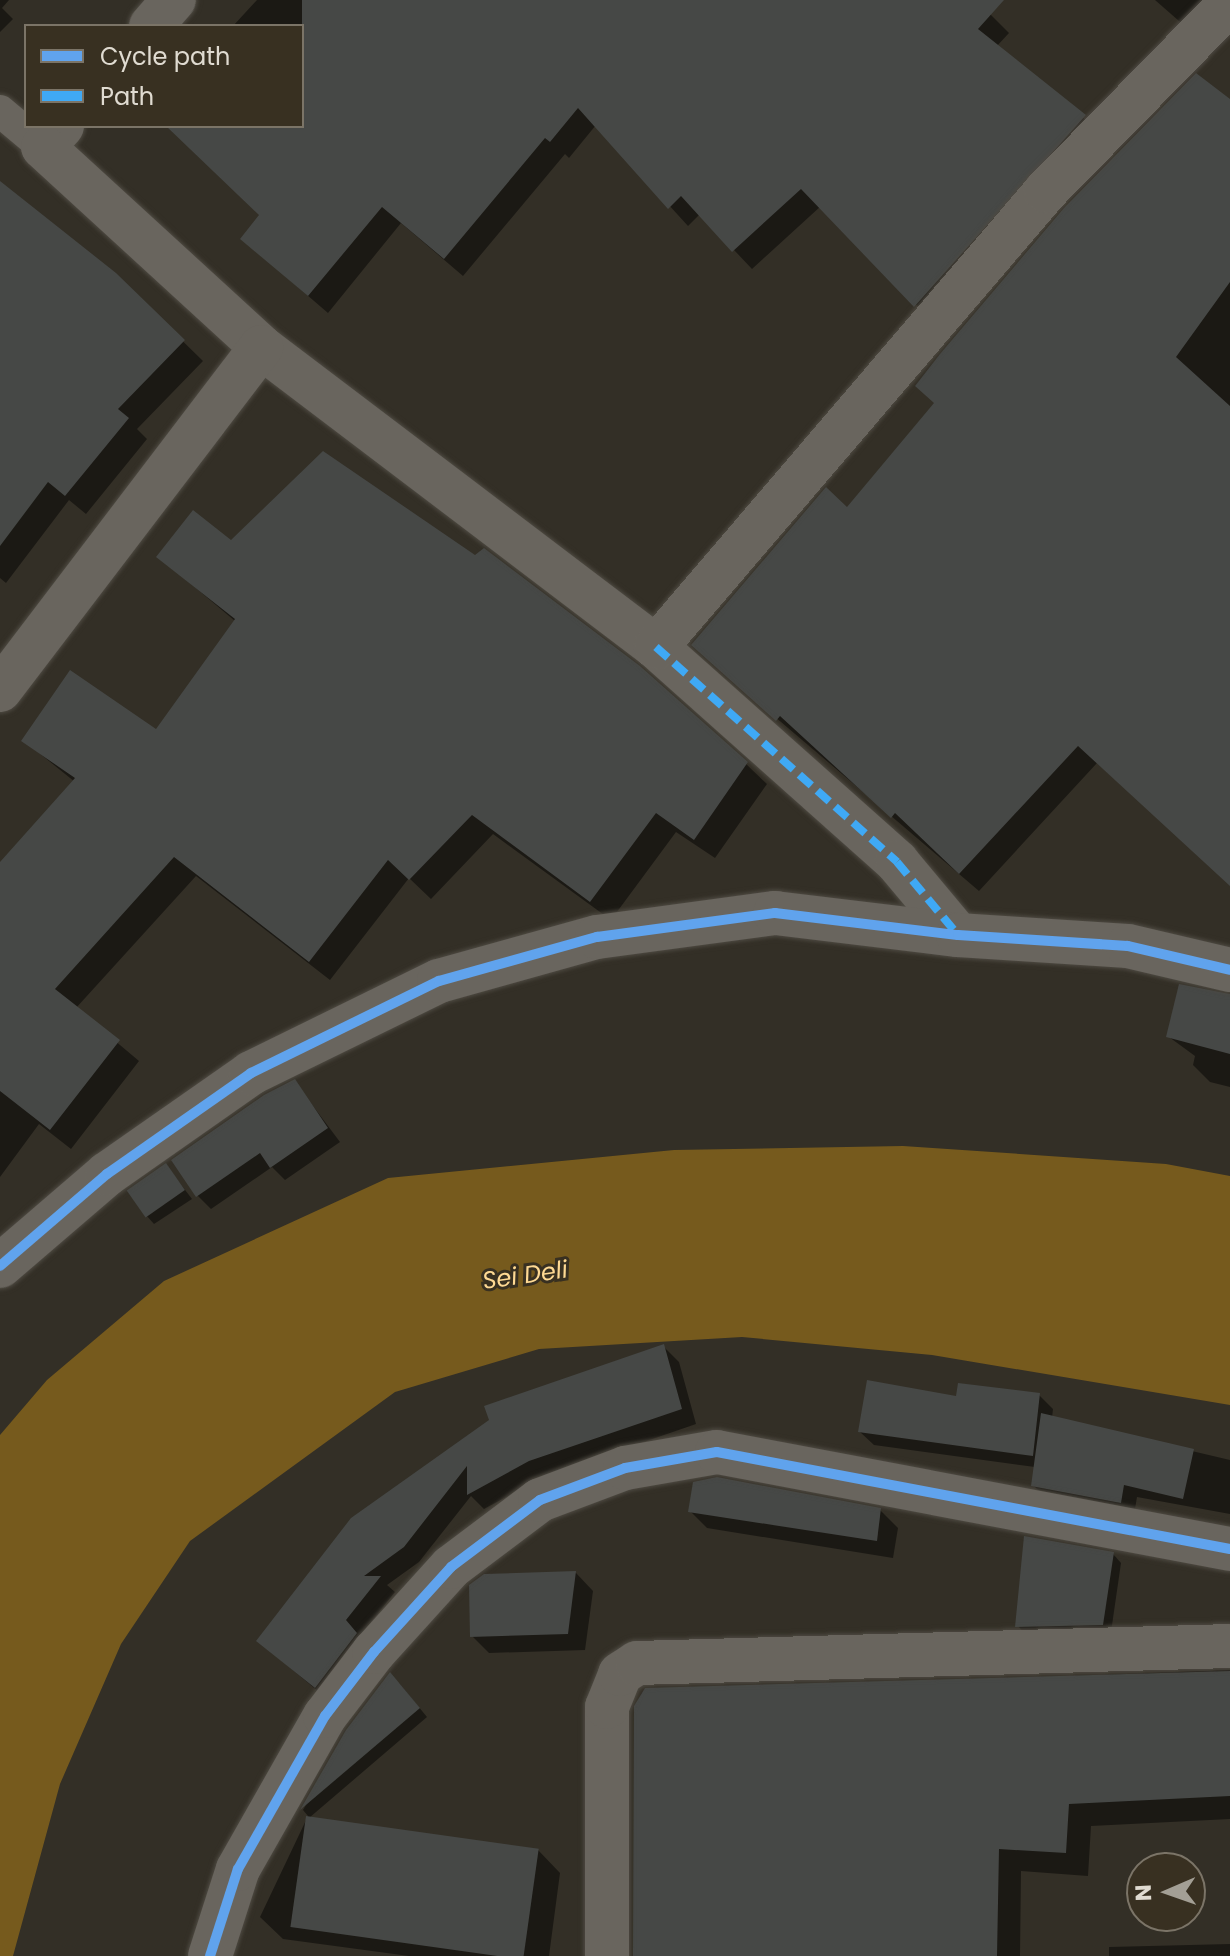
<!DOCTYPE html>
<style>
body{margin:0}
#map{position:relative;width:1230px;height:1956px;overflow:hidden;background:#332f26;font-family:Poppins,sans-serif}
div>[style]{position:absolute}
.water>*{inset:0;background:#765a1d}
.shadow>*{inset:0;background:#0007}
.building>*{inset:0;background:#464846;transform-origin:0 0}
.roads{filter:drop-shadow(0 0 2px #4e4a42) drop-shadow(0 0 2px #4e4a42)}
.lane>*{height:32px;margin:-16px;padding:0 16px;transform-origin:16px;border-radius:16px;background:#69655e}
.street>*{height:44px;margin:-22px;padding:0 22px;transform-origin:22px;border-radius:22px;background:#69655e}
.quiet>*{height:8px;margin-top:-4px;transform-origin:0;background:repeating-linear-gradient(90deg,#3fa9f5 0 16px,transparent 0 24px)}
.cycleway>*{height:10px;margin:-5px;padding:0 5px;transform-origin:5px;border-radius:5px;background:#60a3ed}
span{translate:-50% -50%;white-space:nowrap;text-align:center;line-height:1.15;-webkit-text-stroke:6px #383021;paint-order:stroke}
.water-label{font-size:24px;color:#fed993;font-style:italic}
.legend{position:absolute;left:24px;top:24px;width:280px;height:104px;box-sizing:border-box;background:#383021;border:2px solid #7b7467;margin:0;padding:10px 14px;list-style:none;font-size:24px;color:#e0dbd1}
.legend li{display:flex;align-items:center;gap:16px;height:40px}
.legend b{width:40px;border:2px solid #7b7467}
.north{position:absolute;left:1126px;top:1852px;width:80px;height:80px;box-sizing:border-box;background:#383021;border:2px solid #7b7467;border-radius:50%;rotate:268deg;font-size:22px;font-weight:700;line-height:32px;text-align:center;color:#e0dbd1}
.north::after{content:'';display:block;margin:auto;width:28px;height:36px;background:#a39f95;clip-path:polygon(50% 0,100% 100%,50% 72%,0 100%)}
</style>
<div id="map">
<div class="water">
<i style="clip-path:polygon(903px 1146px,1166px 1164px,1230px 1176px,1230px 1405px,932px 1355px,742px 1337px,539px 1349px,395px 1392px,190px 1541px,121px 1644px,60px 1784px,13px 1956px,0 1956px,0 1435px,47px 1380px,164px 1281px,388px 1178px,674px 1150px)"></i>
</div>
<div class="shadow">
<i style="clip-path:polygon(0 0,9px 0,2px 8px,13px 19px,0 32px)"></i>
<i style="clip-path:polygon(257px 0,1001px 0,988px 12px,1009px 33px,996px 47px,1103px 134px,934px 323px,821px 206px,752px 269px,700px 214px,688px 226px,596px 125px,569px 158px,565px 154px,463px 276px,401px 223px,328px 313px,242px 239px,261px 215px,168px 126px,302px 126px,302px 26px,233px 26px)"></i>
<i style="clip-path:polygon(1155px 0,1211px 0,1187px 28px)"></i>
<i style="clip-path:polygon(1230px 102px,1230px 883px,1097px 763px,979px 891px,712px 663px,847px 510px)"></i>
<i style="clip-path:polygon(0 183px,114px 274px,203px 361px,137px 429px,147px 439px,86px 514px,69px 500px,6px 583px,0 578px)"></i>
<i style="clip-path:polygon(231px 543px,746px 764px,767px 784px,715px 858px,676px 832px,611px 920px,493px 834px,431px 899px,409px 878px,330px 980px,196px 876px,76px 1008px,139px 1061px,71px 1149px,39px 1124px,0 1177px,0 865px,75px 782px,23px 740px,156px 732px,235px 621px,159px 557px)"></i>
<i style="clip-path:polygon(1230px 995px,1230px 1087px,1210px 1082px,1193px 1065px,1195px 1056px,1169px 1037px)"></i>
<i style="clip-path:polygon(295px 1082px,340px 1142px,285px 1180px,272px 1167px,211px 1209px,197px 1195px)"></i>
<i style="clip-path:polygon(166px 1165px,192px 1199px,154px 1224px,146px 1215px)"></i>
<i style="clip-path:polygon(664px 1347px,679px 1362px,696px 1424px,545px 1476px,484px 1509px,471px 1496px,419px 1562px,387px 1585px,395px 1592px,360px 1636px,331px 1702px,258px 1641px,353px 1520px)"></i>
<i style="clip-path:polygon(1039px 1395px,1053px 1409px,1052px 1418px,1230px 1460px,1230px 1514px,1137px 1497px,1134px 1515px,1046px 1498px,1033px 1485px,1035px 1467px,874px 1445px,860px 1432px,958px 1398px)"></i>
<i style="clip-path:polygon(880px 1510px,898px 1528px,893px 1558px,707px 1528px,690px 1511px)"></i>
<i style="clip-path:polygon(1113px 1554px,1121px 1563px,1111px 1632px,1026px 1635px,1018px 1626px)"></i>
<i style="clip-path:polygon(576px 1573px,593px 1591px,585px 1650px,489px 1653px,472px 1636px)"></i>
<i style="clip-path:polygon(1230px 1670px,1230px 1819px,1091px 1826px,1088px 1876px,1021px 1871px,1020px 1956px,635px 1956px,636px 1707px,642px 1693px)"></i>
<i style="clip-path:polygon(399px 1683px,427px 1717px,309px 1818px,538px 1850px,560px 1873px,549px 1956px,409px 1956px,283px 1939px,260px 1917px,308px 1816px,303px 1810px,348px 1731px)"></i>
<i style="clip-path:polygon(1230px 1944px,1230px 1956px,1109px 1956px,1109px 1947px)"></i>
</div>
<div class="building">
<i style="clip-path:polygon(302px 0,1004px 0,978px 29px,1086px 115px,914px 307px,801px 189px,732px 252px,681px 196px,668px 209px,578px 108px,550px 142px,545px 138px,444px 259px,382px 207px,308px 296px,240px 239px,259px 215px,166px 126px,302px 126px)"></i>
<i style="clip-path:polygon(1196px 73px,1230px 99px,1230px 282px,1176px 357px,1230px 406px,1230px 886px,1078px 746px,959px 874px,895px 813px,891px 818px,780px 716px,776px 721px,691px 645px,826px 487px,847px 507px,934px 403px,915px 386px,940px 354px,1064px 208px)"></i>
<i style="clip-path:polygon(0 181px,116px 273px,185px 340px,118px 409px,129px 418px,65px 496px,48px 482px,0 546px)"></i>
<i style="clip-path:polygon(323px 451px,475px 555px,484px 548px,640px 666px,748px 762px,694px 840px,656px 813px,590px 902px,472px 815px,409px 880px,388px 860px,309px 962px,174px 857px,55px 989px,120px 1040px,50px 1130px,0 1091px,0 862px,75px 778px,21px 741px,70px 670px,156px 729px,235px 619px,156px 557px,193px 510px,231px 540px)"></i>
<i style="clip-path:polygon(1179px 984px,1230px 994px,1230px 1054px,1166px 1037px)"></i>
<i style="clip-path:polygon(295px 1079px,328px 1128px,270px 1168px,260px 1153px,196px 1197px,171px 1160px,264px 1095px)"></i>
<i style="left:166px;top:1163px;width:33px;height:48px;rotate:55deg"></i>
<i style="clip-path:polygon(664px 1344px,682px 1409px,529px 1461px,467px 1495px,467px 1466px,404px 1547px,364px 1576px,381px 1576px,346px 1620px,357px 1633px,315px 1688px,256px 1641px,351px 1518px,489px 1420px,484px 1406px)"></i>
<i style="clip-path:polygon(867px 1380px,956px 1396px,958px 1383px,1040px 1393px,1033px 1456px,858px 1432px)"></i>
<i style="clip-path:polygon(1041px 1413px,1194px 1449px,1183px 1499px,1124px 1485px,1121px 1503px,1031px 1486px)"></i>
<i style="clip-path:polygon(717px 1477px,881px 1508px,877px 1541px,688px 1512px,693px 1482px)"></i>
<i style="clip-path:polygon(1024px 1536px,1114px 1552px,1103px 1625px,1015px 1627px)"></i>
<i style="clip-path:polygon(576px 1571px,568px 1634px,470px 1637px,469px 1585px,484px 1574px)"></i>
<i style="clip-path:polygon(1230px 1671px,1230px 1796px,1069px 1804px,1066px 1853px,999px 1849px,997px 1956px,633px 1956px,634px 1706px,645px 1688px)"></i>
<i style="clip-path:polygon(390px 1672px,420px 1708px,300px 1810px,346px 1730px)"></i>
<i style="left:306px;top:1816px;width:235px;height:112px;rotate:8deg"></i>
</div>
<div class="roads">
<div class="lane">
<i style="left:0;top:111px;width:56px;rotate:39.9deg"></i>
</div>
<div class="street">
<i style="left:151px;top:26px;width:35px;rotate:-49deg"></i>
<i style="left:62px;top:126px;width:28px;rotate:132deg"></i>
<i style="left:43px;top:147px;width:296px;rotate:42.5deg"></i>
<i style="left:261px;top:347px;width:496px;rotate:37.2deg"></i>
<i style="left:656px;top:647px;width:323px;rotate:41.7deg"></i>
<i style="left:897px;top:862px;width:95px;rotate:50.1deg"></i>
<i style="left:656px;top:647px;width:600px;rotate:-49.46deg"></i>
<i style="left:1046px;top:191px;width:263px;rotate:-45.6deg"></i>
<i style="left:0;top:690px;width:431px;rotate:-52.7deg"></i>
<i style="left:0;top:1266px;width:141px;rotate:-40.7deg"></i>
<i style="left:107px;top:1174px;width:176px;rotate:-35deg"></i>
<i style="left:251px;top:1073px;width:209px;rotate:-26.1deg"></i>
<i style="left:439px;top:981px;width:164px;rotate:-15.6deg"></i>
<i style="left:597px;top:937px;width:180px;rotate:-7.7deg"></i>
<i style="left:775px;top:913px;width:184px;rotate:6.9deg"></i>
<i style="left:958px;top:935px;width:170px;rotate:3.7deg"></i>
<i style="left:1128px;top:946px;width:105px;rotate:13.2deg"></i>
<i style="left:210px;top:1956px;width:91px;rotate:-72.2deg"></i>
<i style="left:238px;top:1869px;width:176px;rotate:-60.4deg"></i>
<i style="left:325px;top:1716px;width:81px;rotate:-52.6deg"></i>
<i style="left:374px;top:1652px;width:115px;rotate:-47.8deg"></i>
<i style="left:451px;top:1567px;width:111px;rotate:-37deg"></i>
<i style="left:540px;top:1500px;width:91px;rotate:-20.6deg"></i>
<i style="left:625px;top:1468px;width:93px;rotate:-9.9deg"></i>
<i style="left:717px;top:1452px;width:522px;rotate:10.71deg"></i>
<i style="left:607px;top:1956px;width:249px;rotate:-90deg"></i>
<i style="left:607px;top:1707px;width:35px;rotate:-68deg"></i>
<i style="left:620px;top:1674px;width:20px;rotate:-33deg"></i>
<i style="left:637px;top:1663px;width:593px;rotate:-1.64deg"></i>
</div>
</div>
<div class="quiet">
<i style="left:656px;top:647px;width:323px;rotate:41.7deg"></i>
<i style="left:897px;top:862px;width:95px;rotate:50.1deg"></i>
</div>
<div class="cycleway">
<i style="left:0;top:1266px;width:141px;rotate:-40.7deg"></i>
<i style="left:107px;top:1174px;width:176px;rotate:-35deg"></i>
<i style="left:251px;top:1073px;width:209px;rotate:-26.1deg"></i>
<i style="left:439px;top:981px;width:164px;rotate:-15.6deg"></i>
<i style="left:597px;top:937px;width:180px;rotate:-7.7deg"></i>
<i style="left:775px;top:913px;width:184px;rotate:6.9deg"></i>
<i style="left:958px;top:935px;width:170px;rotate:3.7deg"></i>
<i style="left:1128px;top:946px;width:105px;rotate:13.2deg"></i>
<i style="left:210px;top:1956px;width:91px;rotate:-72.2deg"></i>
<i style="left:238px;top:1869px;width:176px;rotate:-60.4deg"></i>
<i style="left:325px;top:1716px;width:81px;rotate:-52.6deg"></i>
<i style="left:374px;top:1652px;width:115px;rotate:-47.8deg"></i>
<i style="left:451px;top:1567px;width:111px;rotate:-37deg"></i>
<i style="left:540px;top:1500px;width:91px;rotate:-20.6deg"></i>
<i style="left:625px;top:1468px;width:93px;rotate:-9.9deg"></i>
<i style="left:717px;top:1452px;width:522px;rotate:10.71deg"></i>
</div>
<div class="water-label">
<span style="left:525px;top:1275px;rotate:-8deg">Sei Deli</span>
</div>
<ul class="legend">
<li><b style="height:10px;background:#60a3ed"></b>Cycle path</li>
<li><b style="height:10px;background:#3fa9f5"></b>Path</li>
</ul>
<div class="north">N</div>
</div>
